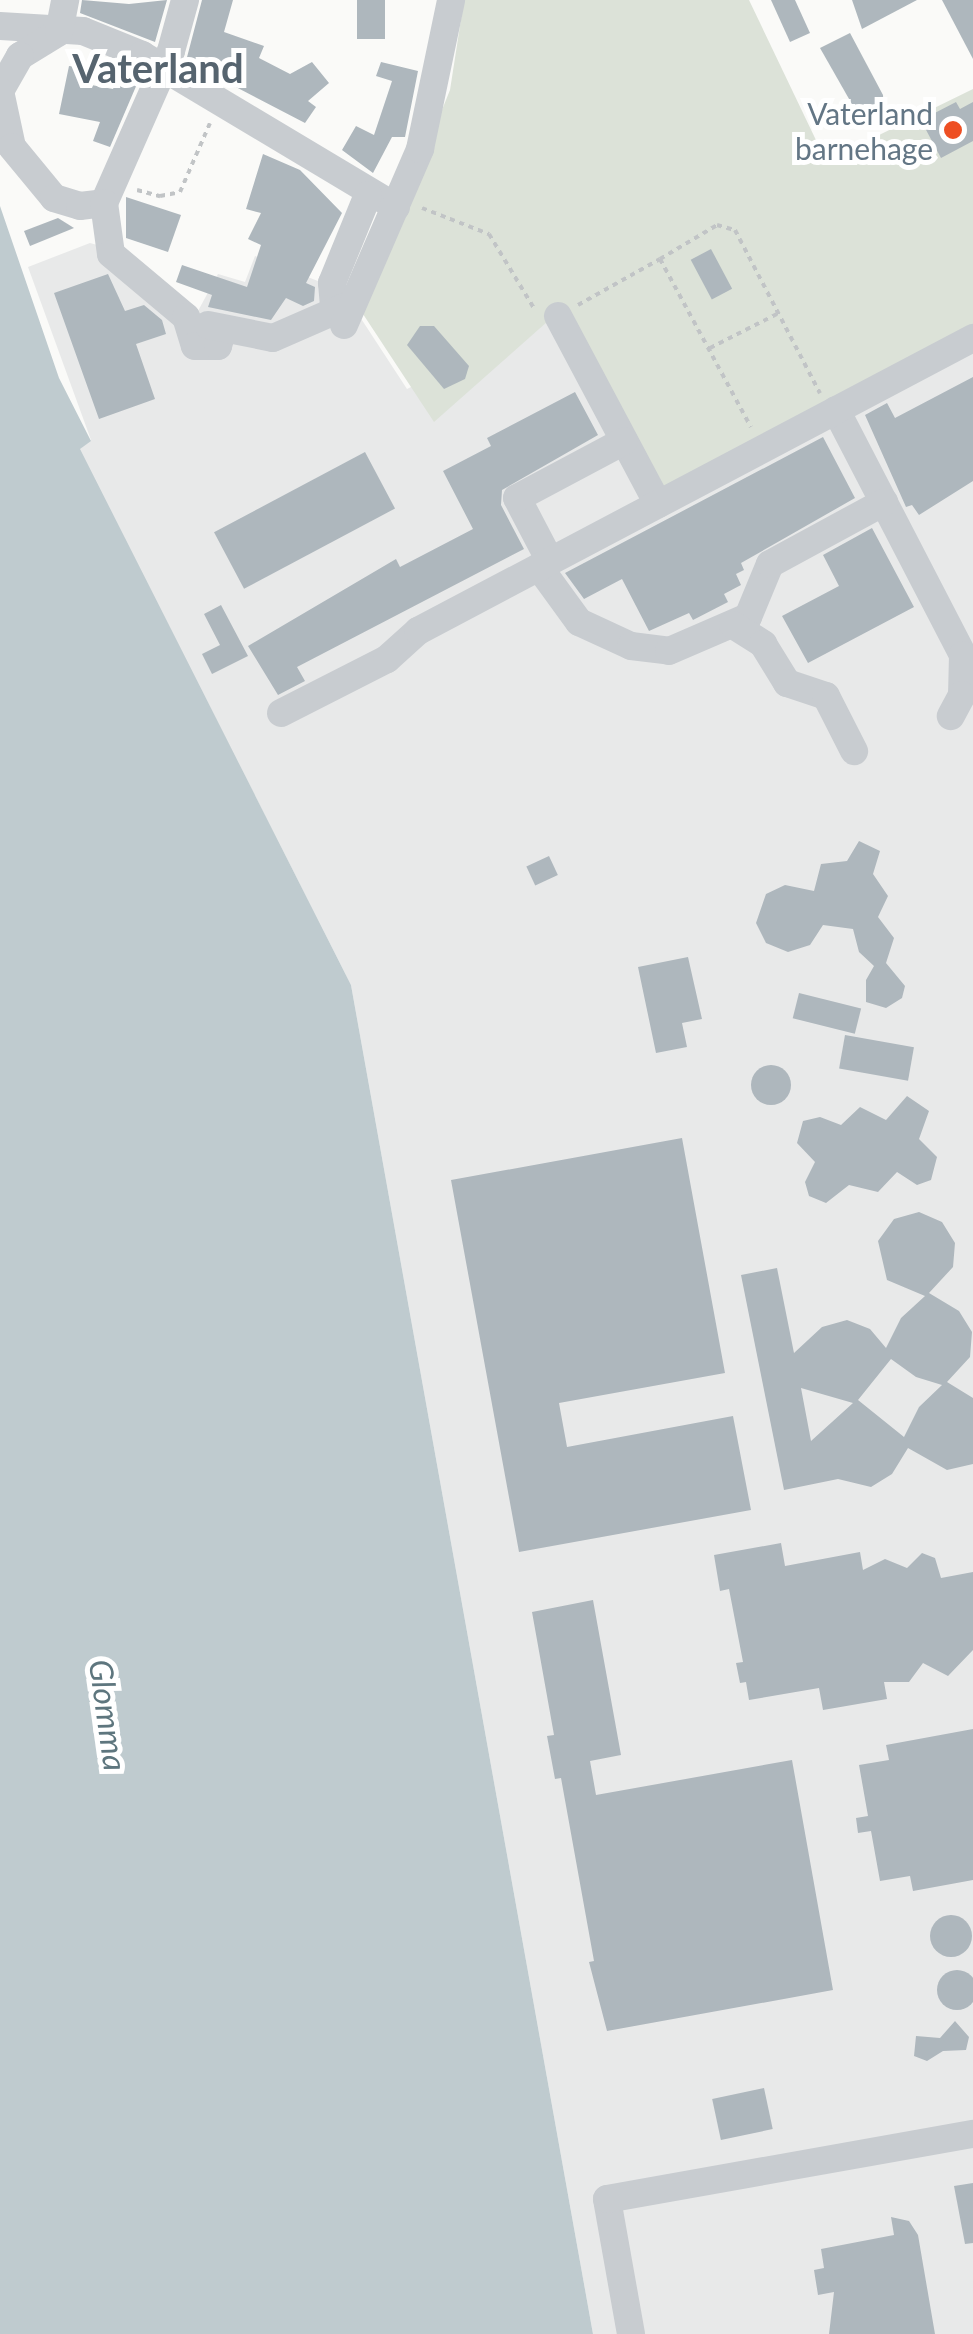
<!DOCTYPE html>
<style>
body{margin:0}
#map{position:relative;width:973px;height:2334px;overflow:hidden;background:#fafaf8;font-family:Lato,sans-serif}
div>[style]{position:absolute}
.built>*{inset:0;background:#e8e9e9}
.green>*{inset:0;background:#dce2d8}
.water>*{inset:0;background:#bfcbcf}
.building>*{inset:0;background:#aeb7bd;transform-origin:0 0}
.round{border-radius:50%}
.path>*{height:4px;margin-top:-2px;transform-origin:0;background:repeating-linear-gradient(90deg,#c1c4c6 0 5px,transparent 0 10px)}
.minor>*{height:28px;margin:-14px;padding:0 14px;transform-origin:14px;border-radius:14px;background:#c8ccd0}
.dots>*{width:28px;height:28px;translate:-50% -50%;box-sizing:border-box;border:5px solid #fff;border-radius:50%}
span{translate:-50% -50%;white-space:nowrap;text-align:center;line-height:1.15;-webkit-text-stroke:10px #fff;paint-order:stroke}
.poi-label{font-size:30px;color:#637685}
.right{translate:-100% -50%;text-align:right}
.water-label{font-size:32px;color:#5e767e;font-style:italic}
.district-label{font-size:40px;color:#56646f;font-weight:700}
</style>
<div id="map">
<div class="built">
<i style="clip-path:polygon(90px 243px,115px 250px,198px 311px,218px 274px,245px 282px,255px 256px,343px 291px,407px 389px,557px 314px,973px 338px,973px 2334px,593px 2334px,351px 985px,79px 449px,91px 440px,28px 267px)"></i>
</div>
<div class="green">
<i style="clip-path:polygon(464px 0,749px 0,826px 161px,973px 89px,973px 338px,652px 508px,556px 314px,434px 422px,361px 311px,450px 90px)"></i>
</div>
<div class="water">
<i style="clip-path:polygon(0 206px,59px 378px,91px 441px,80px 449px,351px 985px,593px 2334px,0 2334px)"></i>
</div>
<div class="building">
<i style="clip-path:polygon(82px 0,129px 4px,167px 0,155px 42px,80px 13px)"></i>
<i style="clip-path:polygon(202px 0,233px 0,224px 32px,264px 46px,259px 58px,290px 74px,312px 62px,329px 83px,308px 101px,316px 107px,305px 123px,186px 61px)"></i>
<i style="left:357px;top:0;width:28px;height:39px"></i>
<i style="clip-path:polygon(771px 0,795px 0,810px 33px,790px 42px)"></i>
<i style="clip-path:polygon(852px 0,917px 0,862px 29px)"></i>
<i style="clip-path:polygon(942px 0,973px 0,973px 59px)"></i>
<i style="clip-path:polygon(850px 33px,883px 95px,884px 117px,865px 127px,820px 48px)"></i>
<i style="clip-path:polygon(381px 62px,418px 71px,405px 137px,392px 137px,373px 173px,342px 150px,356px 126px,374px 135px,392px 81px,376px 76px)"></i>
<i style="clip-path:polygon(69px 66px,87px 68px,86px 84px,113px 89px,118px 77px,137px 84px,110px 147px,93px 141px,100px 122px,59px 114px)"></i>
<i style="clip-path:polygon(956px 102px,960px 109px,973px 102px,973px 141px,941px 158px,925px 128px,931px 124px,927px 117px)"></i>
<i style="clip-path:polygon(263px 154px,300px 170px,342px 213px,306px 283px,315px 287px,314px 301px,303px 306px,286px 298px,271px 320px,208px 307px,212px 295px,176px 282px,182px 265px,247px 287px,261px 245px,248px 239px,261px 213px,246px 209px)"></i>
<i style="clip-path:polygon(126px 197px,181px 215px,168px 252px,126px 238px)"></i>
<i style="clip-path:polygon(58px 218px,74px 228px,30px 246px,24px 231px)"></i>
<i style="left:711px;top:249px;width:45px;height:23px;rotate:62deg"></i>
<i style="clip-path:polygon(108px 274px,125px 311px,144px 305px,162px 320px,166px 334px,136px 344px,155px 399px,99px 419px,54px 293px)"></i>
<i style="clip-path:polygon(420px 326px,434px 326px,469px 366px,465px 379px,444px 389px,407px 345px)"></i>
<i style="clip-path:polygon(973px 377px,973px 481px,919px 515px,912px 505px,906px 507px,865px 415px,887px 403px,895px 418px)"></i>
<i style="clip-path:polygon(575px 392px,598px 435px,502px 490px,501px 505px,524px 549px,297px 667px,305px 681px,278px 695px,248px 646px,396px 559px,400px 567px,473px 529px,443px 471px,491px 446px,487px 438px)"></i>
<i style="clip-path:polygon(823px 437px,855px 498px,741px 563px,744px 570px,736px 574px,741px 585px,724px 594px,728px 602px,693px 620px,689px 613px,649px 631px,622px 579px,584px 599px,565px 573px)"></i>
<i style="left:365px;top:452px;width:64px;height:171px;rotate:62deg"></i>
<i style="clip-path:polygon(872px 528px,914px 607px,808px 663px,782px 616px,839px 586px,823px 555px)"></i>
<i style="clip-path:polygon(221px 605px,248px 656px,212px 674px,202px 654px,220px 645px,204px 614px)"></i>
<i style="clip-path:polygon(859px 841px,880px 851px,873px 874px,888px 896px,878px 917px,894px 938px,886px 963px,905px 986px,902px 998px,886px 1008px,866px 1002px,866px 980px,874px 966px,859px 952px,853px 929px,823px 925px,810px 945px,788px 952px,766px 943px,756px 923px,766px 894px,785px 885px,814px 891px,821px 864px,847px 861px)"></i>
<i style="left:549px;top:856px;width:21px;height:25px;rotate:65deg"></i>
<i style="clip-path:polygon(688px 957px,702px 1019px,682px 1023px,687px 1047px,656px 1053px,638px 967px)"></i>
<i style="left:799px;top:993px;width:64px;height:26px;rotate:14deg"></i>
<i style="left:845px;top:1035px;width:70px;height:34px;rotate:10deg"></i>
<i class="round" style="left:751px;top:1065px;width:40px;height:40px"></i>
<i style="clip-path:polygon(907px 1096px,929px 1111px,919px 1139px,937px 1157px,931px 1180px,917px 1185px,897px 1172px,878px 1192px,849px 1185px,826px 1203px,809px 1196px,805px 1182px,815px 1162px,797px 1143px,803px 1121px,820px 1117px,841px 1125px,860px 1107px,886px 1120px)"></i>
<i style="clip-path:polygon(682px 1138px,725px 1373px,559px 1403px,567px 1447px,733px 1416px,751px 1510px,519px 1552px,451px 1180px)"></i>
<i style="clip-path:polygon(evenodd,919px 1212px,942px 1222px,955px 1243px,953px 1267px,929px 1293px,959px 1311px,972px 1332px,970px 1357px,947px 1382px,973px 1398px,973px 1464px,947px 1470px,908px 1448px,892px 1474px,871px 1487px,838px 1479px,784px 1490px,741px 1275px,777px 1268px,794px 1353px,822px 1327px,847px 1320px,870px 1329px,886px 1348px,901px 1318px,925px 1296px,887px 1280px,878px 1241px,894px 1219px,919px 1212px,891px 1359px,916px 1377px,942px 1385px,919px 1407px,904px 1437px,858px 1400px,891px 1359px,919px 1212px,801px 1388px,853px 1403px,811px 1441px,801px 1388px)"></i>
<i style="clip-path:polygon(781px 1543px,785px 1566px,860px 1552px,863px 1570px,885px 1559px,907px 1568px,922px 1553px,935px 1558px,941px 1578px,973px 1572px,973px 1650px,948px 1676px,923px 1663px,909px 1682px,884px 1682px,887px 1699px,823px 1710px,819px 1688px,749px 1700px,746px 1682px,740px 1683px,736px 1663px,743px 1662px,729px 1589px,720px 1591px,714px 1555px)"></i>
<i style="clip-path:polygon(593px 1600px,621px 1755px,590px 1761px,596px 1795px,792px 1760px,833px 1990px,607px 2031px,589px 1962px,594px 1961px,561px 1778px,555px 1779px,547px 1736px,554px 1735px,532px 1612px)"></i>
<i style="clip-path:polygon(973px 1729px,973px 1880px,913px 1891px,910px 1876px,880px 1881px,871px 1831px,858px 1833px,856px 1818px,868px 1816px,859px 1765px,889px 1760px,886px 1745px)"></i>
<i class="round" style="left:930px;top:1915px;width:42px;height:42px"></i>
<i class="round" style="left:937px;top:1970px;width:40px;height:40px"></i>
<i style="clip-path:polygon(955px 2021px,969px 2037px,966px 2050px,943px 2051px,927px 2061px,914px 2056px,916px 2036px,940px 2038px)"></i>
<i style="left:764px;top:2088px;width:42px;height:53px;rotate:78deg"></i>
<i style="clip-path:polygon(973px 2183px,973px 2243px,965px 2244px,954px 2186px)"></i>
<i style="clip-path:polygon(891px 2217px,909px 2221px,918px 2235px,935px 2334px,829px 2334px,834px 2292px,818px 2295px,814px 2270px,824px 2268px,821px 2249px,894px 2235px)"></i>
</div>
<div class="path">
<i style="left:137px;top:190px;width:24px;rotate:15deg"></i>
<i style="left:160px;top:196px;width:20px;rotate:-11deg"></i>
<i style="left:180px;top:192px;width:75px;rotate:-66.5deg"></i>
<i style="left:422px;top:208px;width:72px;rotate:21.2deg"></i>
<i style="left:489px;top:234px;width:89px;rotate:58.8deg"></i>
<i style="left:660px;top:259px;width:66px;rotate:-30.8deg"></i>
<i style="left:717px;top:225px;width:19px;rotate:16deg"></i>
<i style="left:735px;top:230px;width:184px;rotate:62.5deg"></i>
<i style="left:578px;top:305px;width:94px;rotate:-29.3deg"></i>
<i style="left:660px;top:259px;width:191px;rotate:61.6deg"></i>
<i style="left:710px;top:348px;width:75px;rotate:-26.9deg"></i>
</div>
<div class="minor">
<i style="left:0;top:26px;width:83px;rotate:3.4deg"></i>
<i style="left:83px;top:31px;width:64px;rotate:22.1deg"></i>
<i style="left:142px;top:55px;width:296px;rotate:30.9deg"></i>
<i style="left:59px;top:32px;width:46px;rotate:148.4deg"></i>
<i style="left:20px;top:56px;width:40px;rotate:119.7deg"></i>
<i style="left:0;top:91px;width:57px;rotate:77.9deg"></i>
<i style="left:12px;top:147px;width:66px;rotate:50.5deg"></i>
<i style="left:54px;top:198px;width:27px;rotate:17deg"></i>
<i style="left:80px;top:206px;width:24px;rotate:-7deg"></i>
<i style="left:104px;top:203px;width:166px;rotate:-66.2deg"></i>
<i style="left:171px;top:51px;width:53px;rotate:-74.6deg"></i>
<i style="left:59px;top:32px;width:33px;rotate:-79deg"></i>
<i style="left:104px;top:203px;width:51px;rotate:82.2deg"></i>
<i style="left:111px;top:254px;width:98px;rotate:40deg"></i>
<i style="left:186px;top:317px;width:30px;rotate:73deg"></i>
<i style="left:195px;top:346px;width:23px"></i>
<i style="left:218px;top:346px;width:18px;rotate:-74deg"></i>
<i style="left:334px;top:306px;width:23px;rotate:-95deg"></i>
<i style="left:332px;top:283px;width:95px;rotate:-67.8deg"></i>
<i style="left:558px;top:316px;width:213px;rotate:62deg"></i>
<i style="left:208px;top:325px;width:66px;rotate:11.3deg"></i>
<i style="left:273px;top:338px;width:85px;rotate:-23.6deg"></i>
<i style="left:344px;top:325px;width:192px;rotate:-66.6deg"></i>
<i style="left:420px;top:149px;width:152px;rotate:-78.2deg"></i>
<i style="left:836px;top:410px;width:276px;rotate:62.6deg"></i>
<i style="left:963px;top:655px;width:40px;rotate:91.4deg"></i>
<i style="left:962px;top:695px;width:24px;rotate:118deg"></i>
<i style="left:550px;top:561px;width:71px;rotate:-117.6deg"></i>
<i style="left:517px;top:498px;width:121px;rotate:-28deg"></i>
<i style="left:539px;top:567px;width:68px;rotate:54deg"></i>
<i style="left:579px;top:622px;width:57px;rotate:24.8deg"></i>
<i style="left:631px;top:646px;width:38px;rotate:7deg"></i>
<i style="left:669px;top:651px;width:86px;rotate:-23.3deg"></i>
<i style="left:748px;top:617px;width:57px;rotate:-67.5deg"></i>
<i style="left:770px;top:564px;width:130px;rotate:-28.5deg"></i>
<i style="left:733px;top:625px;width:36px;rotate:32deg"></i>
<i style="left:763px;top:644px;width:46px;rotate:58.4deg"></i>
<i style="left:787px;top:683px;width:41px;rotate:18.4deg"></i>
<i style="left:826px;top:696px;width:62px;rotate:63deg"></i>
<i style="left:281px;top:713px;width:119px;rotate:-27deg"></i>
<i style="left:387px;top:659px;width:42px;rotate:-42.1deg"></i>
<i style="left:418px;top:631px;width:628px;rotate:-27.83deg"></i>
<i style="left:631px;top:2334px;width:137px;rotate:-100.1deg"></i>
<i style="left:607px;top:2199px;width:372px;rotate:-10.1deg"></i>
</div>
<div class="dots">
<i style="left:953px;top:130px;background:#ee4f23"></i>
</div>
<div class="poi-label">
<span class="right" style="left:933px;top:130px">Vaterland<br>barnehage</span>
</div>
<div class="water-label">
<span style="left:108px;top:1715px;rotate:82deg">Glomma</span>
</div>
<div class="district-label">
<span style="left:158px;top:68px">Vaterland</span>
</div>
</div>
